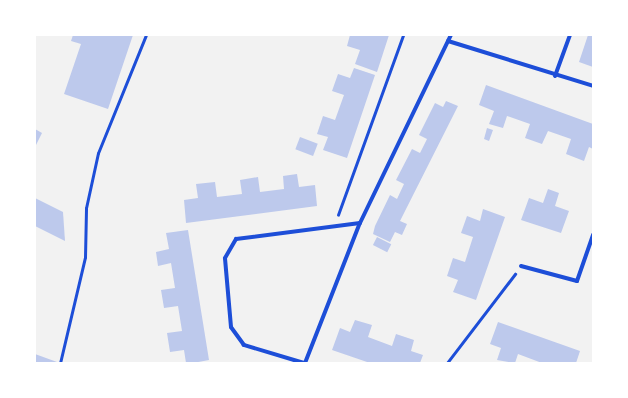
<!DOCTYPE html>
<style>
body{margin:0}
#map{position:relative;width:628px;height:398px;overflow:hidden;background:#f2f2f2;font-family:Figtree,sans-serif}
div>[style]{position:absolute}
.building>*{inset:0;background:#bdc9ec;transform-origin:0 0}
.path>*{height:2.5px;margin:-1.25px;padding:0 1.25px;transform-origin:1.25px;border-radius:1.25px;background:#1d4ed8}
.service>*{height:3px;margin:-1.5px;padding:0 1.5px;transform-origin:1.5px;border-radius:1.5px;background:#1d4ed8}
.minor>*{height:4px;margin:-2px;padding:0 2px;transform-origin:2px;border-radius:2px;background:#1d4ed8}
span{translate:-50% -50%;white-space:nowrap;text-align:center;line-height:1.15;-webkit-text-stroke:4px #fff;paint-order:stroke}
.frame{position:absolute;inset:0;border:36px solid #fff;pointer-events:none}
</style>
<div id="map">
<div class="building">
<i style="clip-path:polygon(73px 35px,133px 35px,108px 109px,64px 94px,81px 44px,71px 41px)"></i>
<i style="clip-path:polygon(350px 35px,389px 35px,377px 72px,355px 64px,360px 50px,347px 46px)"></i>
<i style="clip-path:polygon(588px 35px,593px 35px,593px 67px,579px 62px)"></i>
<i style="clip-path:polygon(354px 68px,375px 75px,347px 158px,323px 150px,328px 137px,317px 134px,323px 116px,335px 120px,344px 95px,332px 91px,338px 74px,350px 78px)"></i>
<i style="clip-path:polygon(486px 85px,593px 124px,593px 149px,589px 147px,584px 161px,566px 154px,571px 139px,548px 131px,542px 144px,525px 138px,530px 124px,507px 116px,503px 128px,489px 124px,494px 111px,479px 105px)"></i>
<i style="clip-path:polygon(446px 101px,458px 106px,400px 221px,407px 224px,402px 235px,395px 232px,390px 242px,373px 234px,375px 226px,390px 195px,397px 199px,404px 184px,396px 180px,412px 149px,420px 153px,427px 139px,419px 135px,435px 103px,443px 107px)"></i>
<i style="clip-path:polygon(487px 128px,493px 130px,489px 141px,484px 139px)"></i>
<i style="clip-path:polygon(35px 129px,42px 133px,35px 147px)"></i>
<i style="left:300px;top:137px;width:19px;height:13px;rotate:21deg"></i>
<i style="clip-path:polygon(297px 174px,299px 187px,315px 185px,317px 206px,186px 223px,184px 200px,198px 198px,196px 184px,215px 182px,217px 197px,242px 194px,240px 180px,258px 177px,260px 192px,284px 189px,283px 176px)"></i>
<i style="clip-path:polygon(548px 189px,559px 193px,555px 206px,569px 211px,561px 233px,521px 220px,529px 198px,543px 203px)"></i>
<i style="clip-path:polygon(35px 198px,63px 212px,65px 241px,35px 226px)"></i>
<i style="clip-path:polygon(483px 209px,505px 217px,476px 300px,453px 292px,458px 280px,447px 276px,453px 258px,465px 262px,473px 237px,461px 233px,467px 216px,480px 221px)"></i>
<i style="clip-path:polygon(188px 230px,209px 360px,193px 363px,186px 363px,184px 350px,170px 352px,167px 333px,182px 331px,178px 306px,164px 308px,161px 290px,175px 288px,171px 263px,158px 266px,156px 252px,169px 249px,166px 233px)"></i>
<i style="left:377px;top:237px;width:16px;height:9px;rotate:27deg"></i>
<i style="clip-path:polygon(355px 320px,372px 325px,368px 337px,392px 346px,396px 334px,414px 340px,411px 351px,423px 355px,420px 363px,370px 363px,332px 350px,340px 328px,350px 332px)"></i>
<i style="clip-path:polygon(498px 322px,580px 351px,576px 363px,542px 363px,518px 354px,515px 363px,497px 360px,501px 348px,490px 344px)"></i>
<i style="clip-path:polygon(35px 354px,57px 362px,57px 363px,35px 363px)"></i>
</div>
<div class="path">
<i style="left:338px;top:215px;width:191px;rotate:-70.1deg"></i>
<i style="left:447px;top:363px;width:112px;rotate:-52.6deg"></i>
</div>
<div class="service">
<i style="left:60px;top:363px;width:109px;rotate:-76.7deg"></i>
<i style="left:85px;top:257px;width:49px;rotate:-88.8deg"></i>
<i style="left:86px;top:208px;width:56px;rotate:-77.7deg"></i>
<i style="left:98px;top:153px;width:127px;rotate:-67.9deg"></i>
</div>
<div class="minor">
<i style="left:448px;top:41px;width:152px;rotate:17.2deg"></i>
<i style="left:555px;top:76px;width:44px;rotate:-69.9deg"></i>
<i style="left:521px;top:266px;width:58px;rotate:15deg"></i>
<i style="left:577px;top:281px;width:49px;rotate:-70.8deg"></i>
<i style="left:304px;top:363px;width:63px;rotate:-163.3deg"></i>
<i style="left:244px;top:345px;width:22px;rotate:-126deg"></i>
<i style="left:231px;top:327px;width:69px;rotate:-95deg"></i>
<i style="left:225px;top:258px;width:22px;rotate:-60deg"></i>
<i style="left:236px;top:239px;width:125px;rotate:-7.4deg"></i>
<i style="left:305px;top:363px;width:150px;rotate:-68.6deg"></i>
<i style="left:360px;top:223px;width:209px;rotate:-64.2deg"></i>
</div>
<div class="frame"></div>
</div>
